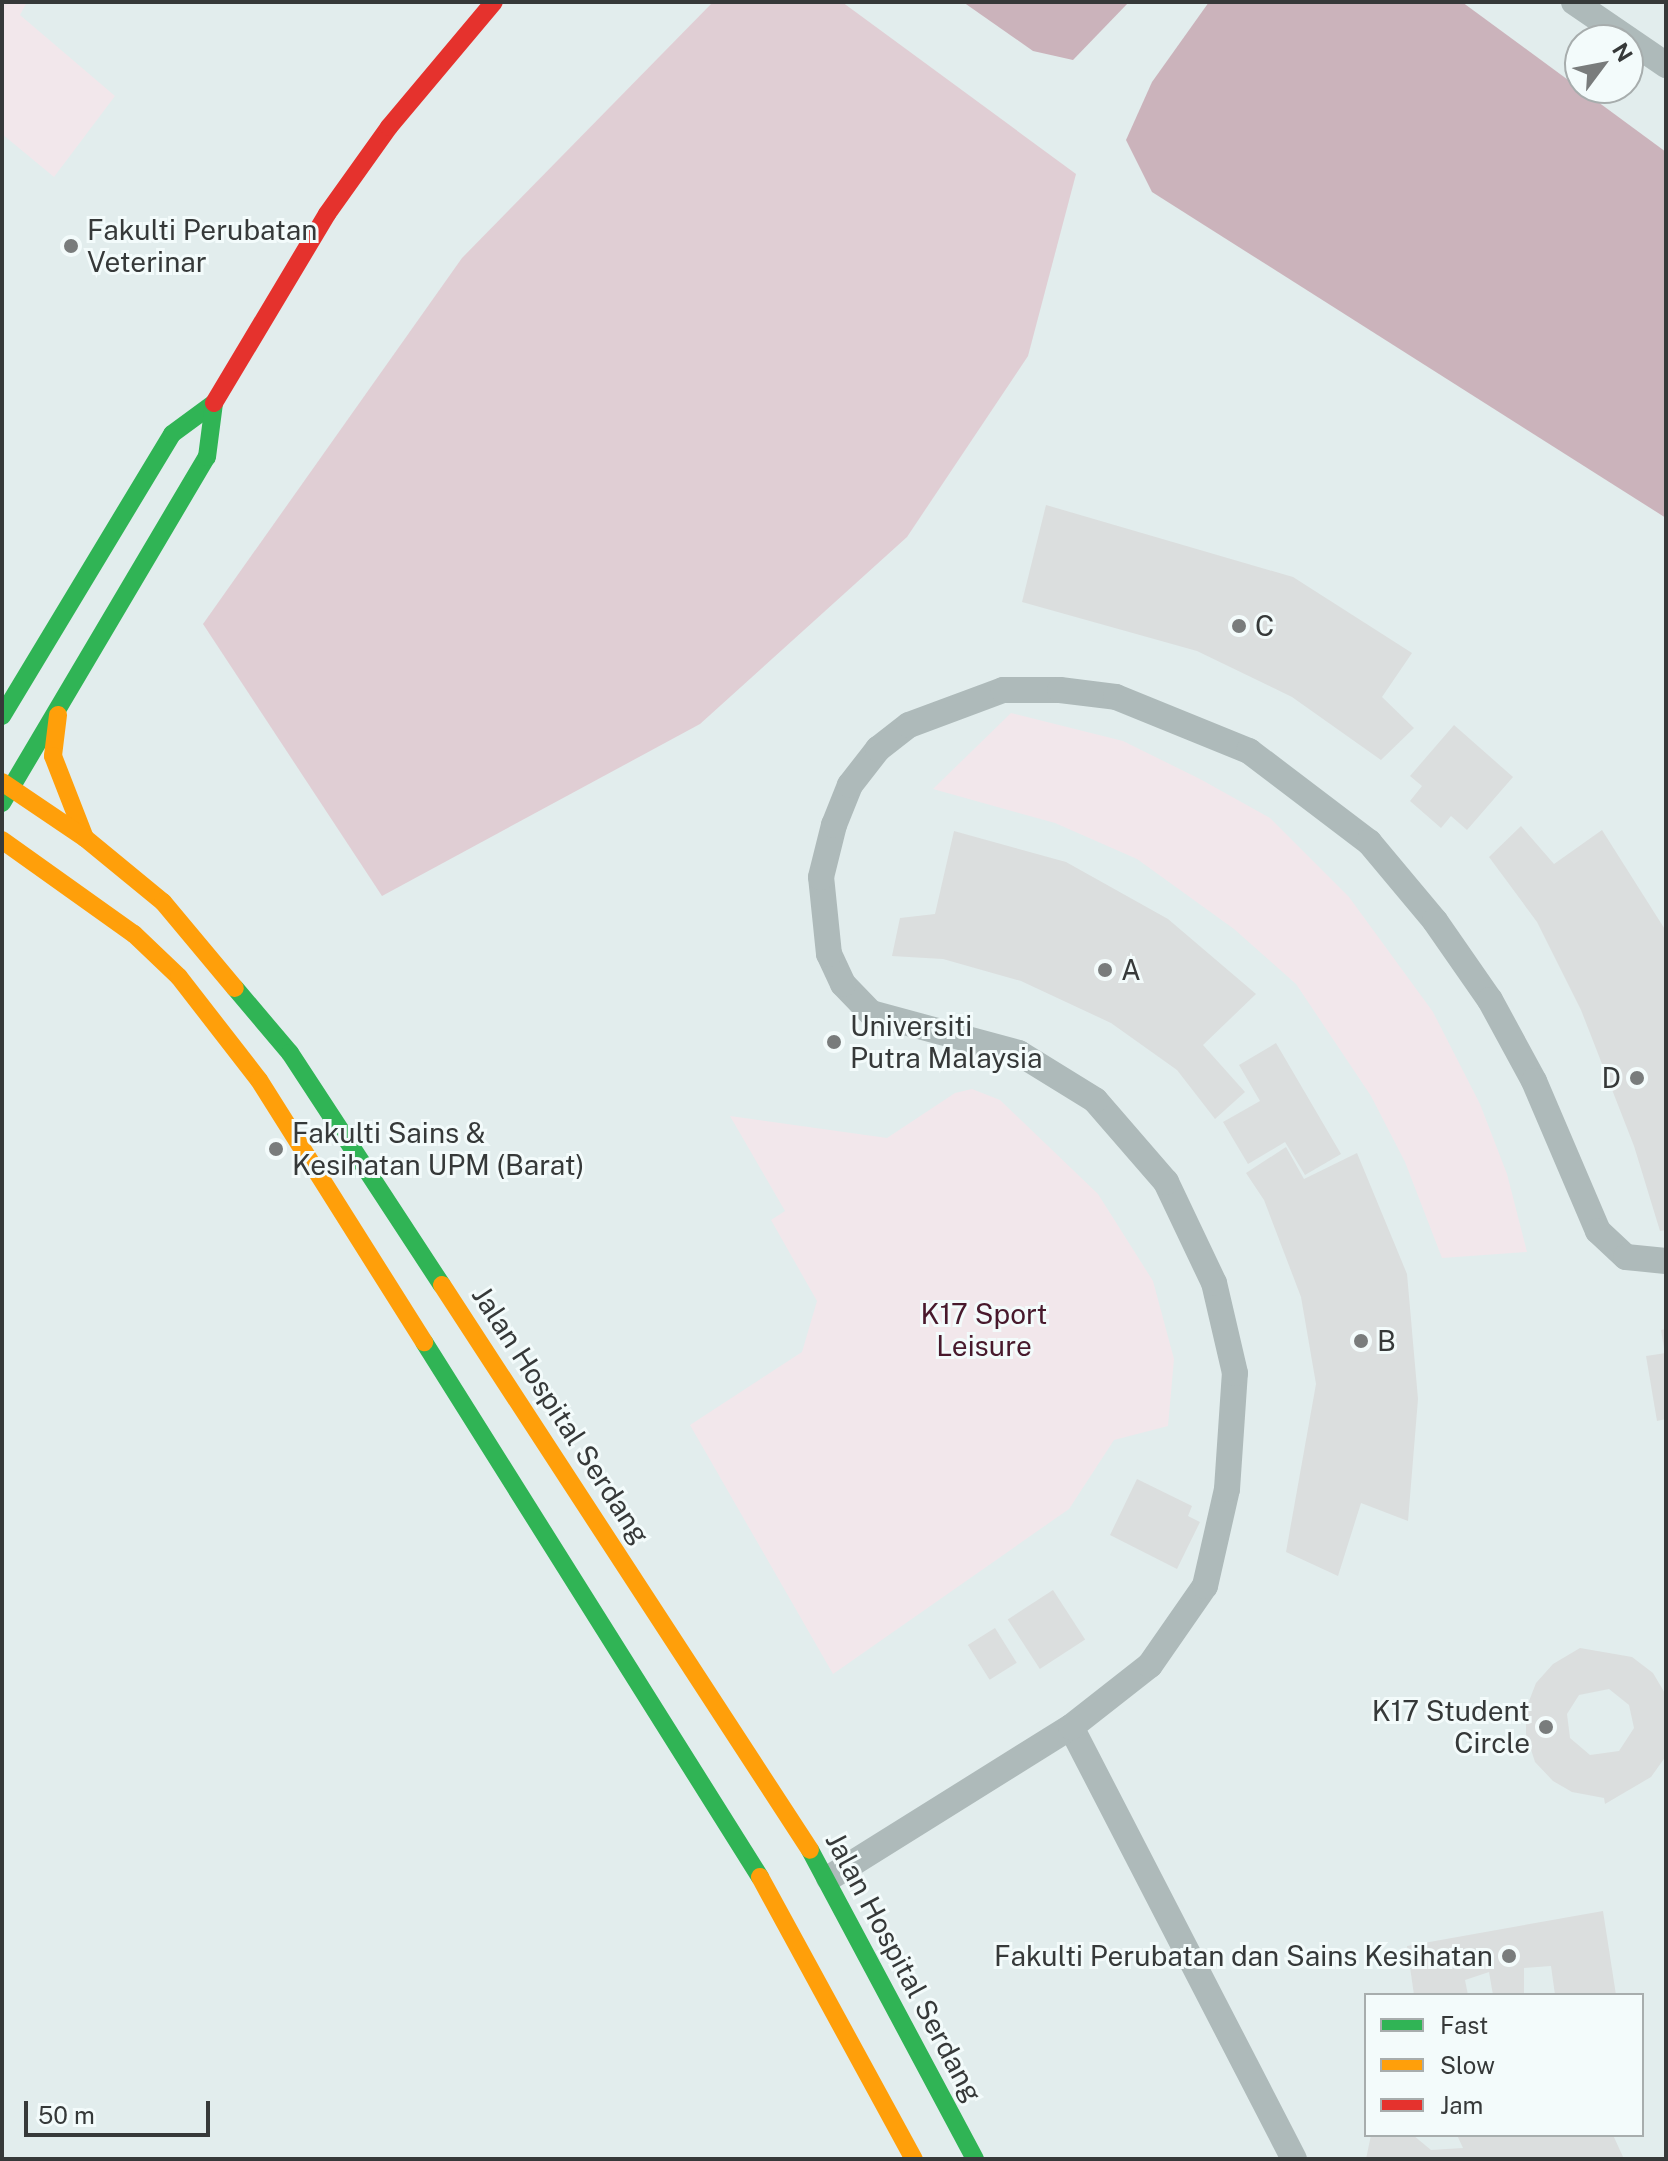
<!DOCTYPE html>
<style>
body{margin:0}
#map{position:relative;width:1668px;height:2161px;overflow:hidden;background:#f5f9f9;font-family:"Public Sans",sans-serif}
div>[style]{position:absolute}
.built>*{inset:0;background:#e2eded}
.green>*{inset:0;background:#f2e7eb}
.forest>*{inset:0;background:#e0ced4}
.water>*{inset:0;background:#cbb3bb}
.building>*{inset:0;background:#dbdede;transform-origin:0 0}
.street>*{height:26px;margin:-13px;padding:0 13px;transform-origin:13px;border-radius:13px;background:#aebaba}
.fast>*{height:18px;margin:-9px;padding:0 9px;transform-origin:9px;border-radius:9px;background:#30b455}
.slow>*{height:18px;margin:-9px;padding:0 9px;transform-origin:9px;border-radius:9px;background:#ff9f0a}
.jam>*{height:18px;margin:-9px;padding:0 9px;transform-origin:9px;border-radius:9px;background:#e5322d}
.dots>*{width:22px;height:22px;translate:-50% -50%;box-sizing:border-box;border:4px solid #f3fbfb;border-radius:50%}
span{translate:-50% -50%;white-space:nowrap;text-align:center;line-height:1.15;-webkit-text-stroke:6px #f3fbfb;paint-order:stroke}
.poi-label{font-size:28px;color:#363939}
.left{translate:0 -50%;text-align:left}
.right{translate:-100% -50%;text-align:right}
.park-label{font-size:28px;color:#48192c}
.street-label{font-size:28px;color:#363939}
.frame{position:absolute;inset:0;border:4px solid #363939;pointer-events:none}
.legend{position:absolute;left:1364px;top:1993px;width:280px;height:144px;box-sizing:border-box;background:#f3fbfb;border:2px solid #a7adad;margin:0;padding:10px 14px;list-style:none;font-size:24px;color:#363939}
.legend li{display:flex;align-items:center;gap:16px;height:40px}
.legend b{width:40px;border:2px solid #a7adad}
.north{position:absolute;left:1564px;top:24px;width:80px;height:80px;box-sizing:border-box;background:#f3fbfb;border:2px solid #a7adad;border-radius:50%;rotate:58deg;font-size:22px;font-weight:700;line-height:32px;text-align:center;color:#363939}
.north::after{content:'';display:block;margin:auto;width:28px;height:36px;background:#797c7c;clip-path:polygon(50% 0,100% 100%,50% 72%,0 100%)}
.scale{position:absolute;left:24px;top:2101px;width:186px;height:36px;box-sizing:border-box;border:4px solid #363939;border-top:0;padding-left:10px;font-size:24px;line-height:28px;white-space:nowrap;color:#363939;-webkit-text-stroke:6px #f3fbfb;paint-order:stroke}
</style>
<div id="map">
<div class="built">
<i style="clip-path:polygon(evenodd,2px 2px,1666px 2px,1666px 2159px,2px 2159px,2px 2px,1580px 40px,1628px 40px,1628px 88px,1580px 88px,1580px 40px,2px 2px,1366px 1995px,1642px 1995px,1642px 2135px,1366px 2135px,1366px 1995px)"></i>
</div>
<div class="green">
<i style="clip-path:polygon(2px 2px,27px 2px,20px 15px,115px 96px,54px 177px,2px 134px)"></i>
<i style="clip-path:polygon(1011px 713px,1123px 741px,1200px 779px,1270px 818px,1349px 897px,1433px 1012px,1480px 1104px,1507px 1174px,1527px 1252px,1442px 1258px,1405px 1162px,1371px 1096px,1296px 984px,1234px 929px,1137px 859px,1055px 823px,933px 789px)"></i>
<i style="clip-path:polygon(972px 1089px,1000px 1100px,1098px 1194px,1153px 1281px,1174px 1359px,1168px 1426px,1114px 1440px,1069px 1509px,833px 1674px,690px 1425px,802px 1352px,817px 1301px,771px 1220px,785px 1211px,730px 1116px,887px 1138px,955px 1093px)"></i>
</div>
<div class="forest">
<i style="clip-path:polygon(713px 2px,842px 2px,1076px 174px,1028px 356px,907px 537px,700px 724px,382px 896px,203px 624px,462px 258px)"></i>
</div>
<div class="water">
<i style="clip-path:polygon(963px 2px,1129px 2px,1073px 60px,1033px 51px)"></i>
<i style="clip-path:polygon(1209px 2px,1462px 2px,1666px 152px,1666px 518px,1152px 192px,1126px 140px,1152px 82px)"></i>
</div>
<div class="building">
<i style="clip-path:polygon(1046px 505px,1293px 577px,1412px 653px,1382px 697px,1414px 728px,1381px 760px,1292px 697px,1197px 651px,1022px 602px)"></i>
<i style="clip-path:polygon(1454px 725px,1513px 777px,1467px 830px,1451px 816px,1441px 828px,1410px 801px,1422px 786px,1410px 776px)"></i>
<i style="clip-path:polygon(1521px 826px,1554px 864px,1602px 830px,1666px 931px,1666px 1230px,1660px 1231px,1634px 1146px,1581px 1010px,1537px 922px,1489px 857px)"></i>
<i style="clip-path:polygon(954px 831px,1066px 862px,1168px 919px,1256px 994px,1203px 1045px,1245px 1092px,1215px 1119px,1177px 1070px,1111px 1023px,1021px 981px,943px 959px,892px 956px,900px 918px,935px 914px)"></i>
<i style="clip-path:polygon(1276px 1043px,1341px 1154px,1305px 1175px,1285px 1142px,1248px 1164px,1223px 1122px,1260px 1101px,1239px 1065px)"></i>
<i style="clip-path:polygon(1286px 1147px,1304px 1179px,1357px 1153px,1407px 1274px,1418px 1399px,1408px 1521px,1361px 1503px,1338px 1576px,1286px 1552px,1316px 1384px,1301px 1297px,1264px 1200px,1246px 1173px)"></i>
<i style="clip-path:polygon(1666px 1329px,1666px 1348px,1664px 1348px,1661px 1330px)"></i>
<i style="clip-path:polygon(1666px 1353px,1666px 1419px,1657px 1421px,1646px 1356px)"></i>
<i style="clip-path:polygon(1137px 1479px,1192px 1506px,1188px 1516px,1200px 1522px,1177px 1569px,1110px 1535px)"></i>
<i style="left:1053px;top:1590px;width:59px;height:54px;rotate:57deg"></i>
<i style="left:995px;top:1628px;width:41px;height:32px;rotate:58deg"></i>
<i style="clip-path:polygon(evenodd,1580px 1648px,1632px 1657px,1653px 1673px,1666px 1695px,1666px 1756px,1651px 1777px,1605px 1804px,1604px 1798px,1572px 1792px,1553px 1781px,1535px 1762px,1526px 1734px,1526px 1709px,1536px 1683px,1553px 1664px,1580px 1648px,1609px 1689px,1629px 1705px,1634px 1728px,1619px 1751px,1590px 1755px,1570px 1738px,1567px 1714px,1579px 1695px,1609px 1689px)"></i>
<i style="clip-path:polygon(1603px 1911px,1616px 1995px,1555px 1995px,1551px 1966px,1524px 1968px,1524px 1993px,1513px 1995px,1493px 1995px,1489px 1972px,1465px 1980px,1468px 1995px,1414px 1995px,1407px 1946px)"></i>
<i style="clip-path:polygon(1371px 2135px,1413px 2135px,1431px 2150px,1463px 2148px,1457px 2135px,1613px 2135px,1624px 2159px,1366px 2159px)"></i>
</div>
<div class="street">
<i style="left:1574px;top:2px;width:112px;rotate:34.4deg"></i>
<i style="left:1071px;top:1727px;width:486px;rotate:62.7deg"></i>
<i style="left:829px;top:1878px;width:285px;rotate:-32deg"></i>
<i style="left:1071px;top:1727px;width:100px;rotate:-38.1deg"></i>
<i style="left:1150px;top:1665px;width:96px;rotate:-55.2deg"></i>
<i style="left:1205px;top:1586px;width:99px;rotate:-77.2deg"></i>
<i style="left:1227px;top:1489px;width:116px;rotate:-86.1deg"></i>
<i style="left:1235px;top:1373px;width:92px;rotate:-103.1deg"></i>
<i style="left:1214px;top:1283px;width:112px;rotate:-115.4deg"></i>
<i style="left:1166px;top:1182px;width:108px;rotate:-130.9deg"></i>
<i style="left:1095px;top:1100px;width:89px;rotate:-148.3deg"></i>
<i style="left:1019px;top:1053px;width:153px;rotate:-164.9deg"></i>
<i style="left:871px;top:1013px;width:40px;rotate:-134deg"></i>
<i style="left:843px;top:984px;width:33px;rotate:-115deg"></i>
<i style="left:829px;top:954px;width:77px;rotate:-95.9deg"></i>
<i style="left:821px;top:877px;width:54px;rotate:-76deg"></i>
<i style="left:834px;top:825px;width:43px;rotate:-68.2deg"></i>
<i style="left:850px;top:785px;width:46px;rotate:-52.1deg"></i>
<i style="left:878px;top:749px;width:39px;rotate:-38deg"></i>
<i style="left:909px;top:725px;width:100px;rotate:-20.4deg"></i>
<i style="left:1003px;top:690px;width:57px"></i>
<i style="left:1060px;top:690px;width:56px;rotate:7.1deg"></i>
<i style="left:1116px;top:697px;width:144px;rotate:22.1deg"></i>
<i style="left:1249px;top:751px;width:151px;rotate:37.2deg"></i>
<i style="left:1369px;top:842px;width:103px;rotate:50.1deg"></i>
<i style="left:1435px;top:921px;width:96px;rotate:55.2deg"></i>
<i style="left:1490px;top:1000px;width:92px;rotate:61.5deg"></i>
<i style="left:1534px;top:1081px;width:163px;rotate:66.9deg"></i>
<i style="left:1598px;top:1231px;width:38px;rotate:43deg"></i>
<i style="left:1626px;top:1257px;width:40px;rotate:5.7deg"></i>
</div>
<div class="fast">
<i style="left:2px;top:716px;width:329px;rotate:-58.9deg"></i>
<i style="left:172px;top:434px;width:52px;rotate:-36.4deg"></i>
<i style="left:2px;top:803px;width:402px;rotate:-59.4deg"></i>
<i style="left:207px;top:457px;width:54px;rotate:-82.6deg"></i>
<i style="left:235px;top:988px;width:85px;rotate:49.8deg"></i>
<i style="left:290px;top:1053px;width:277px;rotate:56.8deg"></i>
<i style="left:424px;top:1342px;width:632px;rotate:57.87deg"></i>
<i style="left:810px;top:1850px;width:350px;rotate:61.9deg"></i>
</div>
<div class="slow">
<i style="left:58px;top:715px;width:41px;rotate:97deg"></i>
<i style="left:53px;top:756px;width:88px;rotate:68.7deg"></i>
<i style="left:2px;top:782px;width:100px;rotate:34deg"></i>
<i style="left:85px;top:838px;width:101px;rotate:39.4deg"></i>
<i style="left:163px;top:902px;width:112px;rotate:50.1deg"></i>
<i style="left:2px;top:840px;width:162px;rotate:35.5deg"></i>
<i style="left:134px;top:934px;width:62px;rotate:43.7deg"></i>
<i style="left:179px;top:977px;width:130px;rotate:52.2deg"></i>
<i style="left:259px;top:1080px;width:310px;rotate:57.8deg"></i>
<i style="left:442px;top:1285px;width:674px;rotate:56.92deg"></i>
<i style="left:760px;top:1877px;width:321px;rotate:61.4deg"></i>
</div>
<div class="jam">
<i style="left:214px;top:403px;width:220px;rotate:-59.1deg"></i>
<i style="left:327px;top:214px;width:107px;rotate:-54.5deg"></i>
<i style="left:389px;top:127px;width:163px;rotate:-50deg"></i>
</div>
<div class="dots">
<i style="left:71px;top:246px;background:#797c7c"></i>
<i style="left:1239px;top:626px;background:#797c7c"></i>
<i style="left:1105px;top:970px;background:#797c7c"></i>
<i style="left:834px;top:1042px;background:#797c7c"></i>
<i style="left:1637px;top:1078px;background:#797c7c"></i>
<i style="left:276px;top:1149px;background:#797c7c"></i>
<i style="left:1361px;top:1341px;background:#797c7c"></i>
<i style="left:1546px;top:1727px;background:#797c7c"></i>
<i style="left:1509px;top:1956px;background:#797c7c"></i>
</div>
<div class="poi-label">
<span class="left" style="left:87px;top:246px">Fakulti Perubatan<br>Veterinar</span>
<span class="left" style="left:1255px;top:626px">C</span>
<span class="left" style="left:1121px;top:970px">A</span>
<span class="left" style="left:850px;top:1042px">Universiti<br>Putra Malaysia</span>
<span class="right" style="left:1621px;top:1078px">D</span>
<span class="left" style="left:292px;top:1149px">Fakulti Sains &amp;<br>Kesihatan UPM (Barat)</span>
<span class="left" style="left:1377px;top:1341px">B</span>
<span class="right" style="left:1530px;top:1727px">K17 Student<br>Circle</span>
<span class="right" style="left:1493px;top:1956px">Fakulti Perubatan dan Sains Kesihatan</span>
</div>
<div class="park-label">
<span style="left:984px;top:1330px">K17 Sport<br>Leisure</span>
</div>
<div class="street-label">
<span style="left:561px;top:1415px;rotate:57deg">Jalan Hospital Serdang</span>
<span style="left:904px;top:1967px;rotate:62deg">Jalan Hospital Serdang</span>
</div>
<div class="frame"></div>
<ul class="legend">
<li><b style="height:10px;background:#30b455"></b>Fast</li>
<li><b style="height:10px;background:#ff9f0a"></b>Slow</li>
<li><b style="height:10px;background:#e5322d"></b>Jam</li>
</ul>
<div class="north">N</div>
<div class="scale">50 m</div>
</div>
